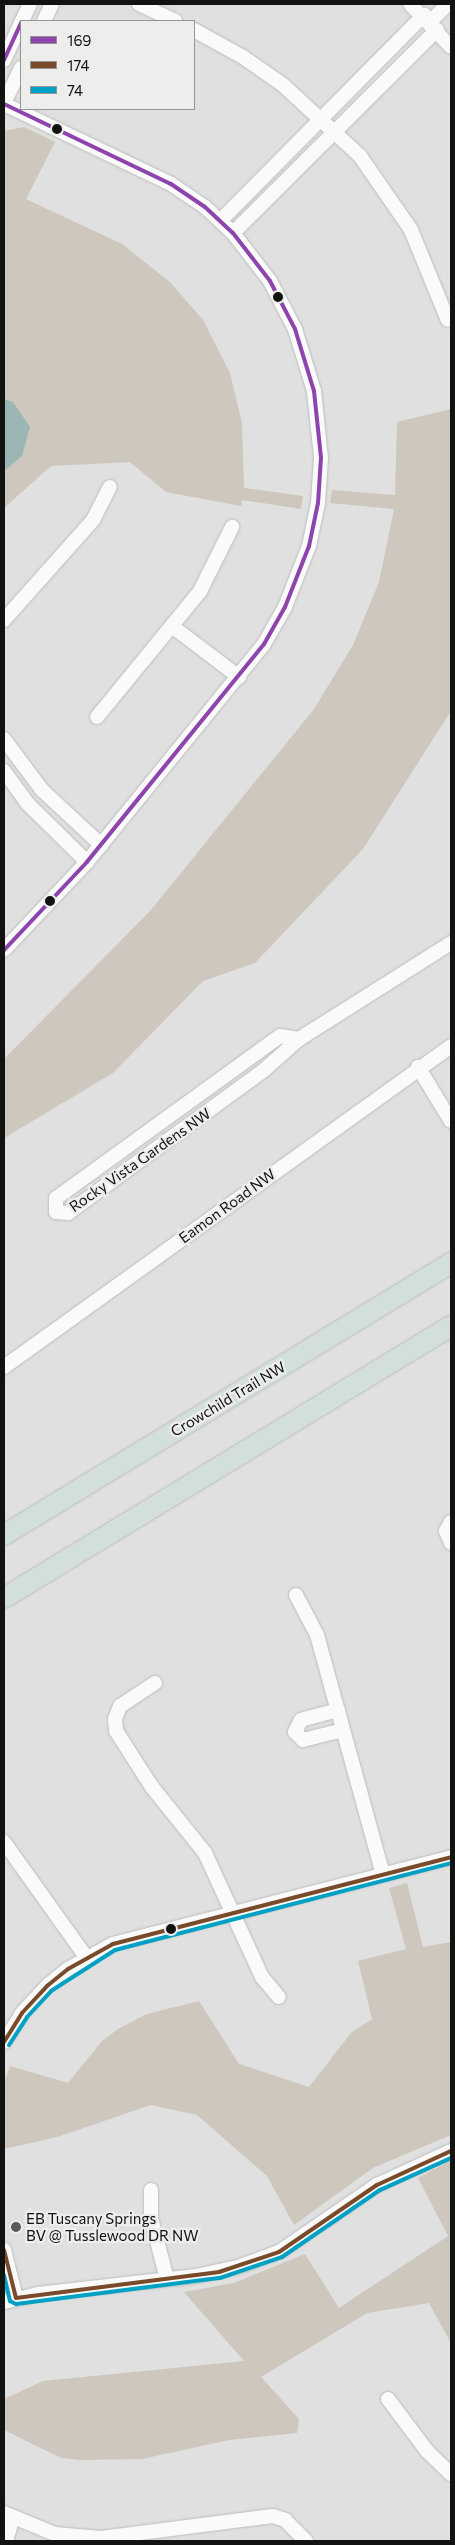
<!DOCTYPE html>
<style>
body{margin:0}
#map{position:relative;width:455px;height:2545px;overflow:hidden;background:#dfe0df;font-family:Commissioner,sans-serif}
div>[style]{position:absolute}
.green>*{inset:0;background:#cec7bd}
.water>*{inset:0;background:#9bb7b3}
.roads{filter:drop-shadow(0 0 1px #bcbdbc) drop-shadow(0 0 1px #bcbdbc)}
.minor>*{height:14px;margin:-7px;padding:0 7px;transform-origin:7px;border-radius:7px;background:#fafafa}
.highway>*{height:20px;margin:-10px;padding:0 10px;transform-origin:10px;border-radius:10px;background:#d2e0d9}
.bus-1>*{height:4px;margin:-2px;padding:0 2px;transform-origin:2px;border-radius:2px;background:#8e44ad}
.bus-2>*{height:4px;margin:-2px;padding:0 2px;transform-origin:2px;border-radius:2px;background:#7a4b2a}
.bus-3>*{height:4px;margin:-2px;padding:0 2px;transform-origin:2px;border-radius:2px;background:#01a1c5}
.dots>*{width:14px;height:14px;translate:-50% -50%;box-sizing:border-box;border:2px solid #edeeeb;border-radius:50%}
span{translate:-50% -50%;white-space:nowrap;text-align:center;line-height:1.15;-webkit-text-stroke:4.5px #edeeeb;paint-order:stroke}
.street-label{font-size:15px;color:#121211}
.poi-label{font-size:15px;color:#121211}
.left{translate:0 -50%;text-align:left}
.frame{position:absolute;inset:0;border:5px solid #121211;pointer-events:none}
.legend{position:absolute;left:20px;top:20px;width:175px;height:90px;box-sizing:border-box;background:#edeeeb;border:1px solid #959694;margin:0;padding:6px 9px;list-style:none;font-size:15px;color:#121211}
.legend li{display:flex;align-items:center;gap:10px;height:25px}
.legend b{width:25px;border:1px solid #959694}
</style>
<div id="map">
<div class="green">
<i style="clip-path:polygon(24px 127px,55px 142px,26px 199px,122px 244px,171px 283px,203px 320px,230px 373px,242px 423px,244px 488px,303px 496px,301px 509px,242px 500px,241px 506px,166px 492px,130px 462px,51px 466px,4px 508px,4px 131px)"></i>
<i style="clip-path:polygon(451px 409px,451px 711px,363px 849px,255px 963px,203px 981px,113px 1073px,4px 1138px,4px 1059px,151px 910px,314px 709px,353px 645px,379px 582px,394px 509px,330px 503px,332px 490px,395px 495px,397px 422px)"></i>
<i style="clip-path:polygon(407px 1883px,423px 1947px,451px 1942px,451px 2135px,373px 2168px,294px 2225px,267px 2176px,197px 2115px,151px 2105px,57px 2137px,4px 2149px,4px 2083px,10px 2066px,68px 2083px,102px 2041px,118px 2029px,147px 2014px,199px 2001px,239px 2064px,309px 2087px,351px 2033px,372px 2019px,358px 1961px,406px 1949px,389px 1888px)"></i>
<i style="clip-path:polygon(451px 2160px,451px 2343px,429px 2303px,367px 2313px,261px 2377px,299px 2419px,297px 2433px,229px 2440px,142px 2459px,80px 2460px,61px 2458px,4px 2430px,4px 2399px,43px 2381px,244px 2361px,184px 2292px,234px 2283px,305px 2254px,339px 2308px,448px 2236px,418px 2178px)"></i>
</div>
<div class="water">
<i style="clip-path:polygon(4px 399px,13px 402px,30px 427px,22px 456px,4px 471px)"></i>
</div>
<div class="roads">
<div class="minor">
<i style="left:139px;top:4px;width:40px;rotate:25deg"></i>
<i style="left:410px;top:4px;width:59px;rotate:46.4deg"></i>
<i style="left:22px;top:21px;width:19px;rotate:-65deg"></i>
<i style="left:44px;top:21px;width:19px;rotate:-65deg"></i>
<i style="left:430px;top:22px;width:25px;rotate:-45deg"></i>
<i style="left:194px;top:30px;width:56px;rotate:28.9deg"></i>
<i style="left:243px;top:57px;width:49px;rotate:35deg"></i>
<i style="left:283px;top:85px;width:105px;rotate:42.7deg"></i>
<i style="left:360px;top:156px;width:90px;rotate:55.4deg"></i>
<i style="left:411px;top:230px;width:97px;rotate:67.7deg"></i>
<i style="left:4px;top:60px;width:41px;rotate:-65.3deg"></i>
<i style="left:4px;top:103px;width:39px;rotate:-64deg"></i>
<i style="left:4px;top:104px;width:185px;rotate:25.6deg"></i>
<i style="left:171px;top:184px;width:41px;rotate:34.1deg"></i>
<i style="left:205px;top:207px;width:38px;rotate:43deg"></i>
<i style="left:233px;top:233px;width:61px;rotate:52.4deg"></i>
<i style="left:270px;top:281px;width:54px;rotate:62.5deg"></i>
<i style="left:295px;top:329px;width:65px;rotate:73deg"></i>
<i style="left:314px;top:391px;width:67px;rotate:84deg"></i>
<i style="left:321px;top:458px;width:45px;rotate:93.8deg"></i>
<i style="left:318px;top:503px;width:44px;rotate:101.8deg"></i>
<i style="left:309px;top:546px;width:66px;rotate:111.5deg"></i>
<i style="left:285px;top:607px;width:43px;rotate:119.6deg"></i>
<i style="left:264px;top:644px;width:281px;rotate:129.1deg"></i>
<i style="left:87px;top:862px;width:121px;rotate:133.3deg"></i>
<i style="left:221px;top:220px;width:289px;rotate:-45.3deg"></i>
<i style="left:233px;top:233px;width:288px;rotate:-44.9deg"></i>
<i style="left:4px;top:620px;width:134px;rotate:-48.3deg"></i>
<i style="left:93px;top:520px;width:37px;rotate:-63deg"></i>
<i style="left:173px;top:627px;width:83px;rotate:37.1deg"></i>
<i style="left:97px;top:717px;width:163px;rotate:-50.7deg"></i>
<i style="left:200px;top:591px;width:72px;rotate:-63.4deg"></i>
<i style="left:4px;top:739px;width:64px;rotate:53.3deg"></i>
<i style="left:42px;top:790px;width:81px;rotate:43deg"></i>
<i style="left:4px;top:771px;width:41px;rotate:54deg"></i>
<i style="left:28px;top:804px;width:83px;rotate:44.5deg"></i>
<i style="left:299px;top:1039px;width:19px;rotate:-171deg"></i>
<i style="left:280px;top:1036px;width:276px;rotate:144.1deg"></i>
<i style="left:56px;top:1198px;width:14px;rotate:90deg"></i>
<i style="left:56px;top:1212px;width:12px;rotate:5deg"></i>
<i style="left:68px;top:1213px;width:243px;rotate:-36.1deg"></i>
<i style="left:264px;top:1070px;width:47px;rotate:-41.5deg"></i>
<i style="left:299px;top:1039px;width:180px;rotate:-32.3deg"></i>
<i style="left:418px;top:1067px;width:63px;rotate:58.6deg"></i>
<i style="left:4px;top:1367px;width:550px;rotate:-35.68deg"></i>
<i style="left:451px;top:1522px;width:10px;rotate:119deg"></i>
<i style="left:446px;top:1531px;width:13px;rotate:67deg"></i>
<i style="left:296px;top:1595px;width:45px;rotate:62.3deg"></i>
<i style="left:317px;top:1635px;width:248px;rotate:74.6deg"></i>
<i style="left:155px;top:1683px;width:42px;rotate:146.7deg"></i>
<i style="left:120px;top:1706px;width:14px;rotate:111deg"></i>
<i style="left:115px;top:1719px;width:12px;rotate:85deg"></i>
<i style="left:116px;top:1731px;width:67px;rotate:57.3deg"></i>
<i style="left:152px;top:1787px;width:85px;rotate:51.2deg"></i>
<i style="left:205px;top:1853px;width:136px;rotate:65.3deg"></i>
<i style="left:262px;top:1977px;width:26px;rotate:50deg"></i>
<i style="left:338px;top:1710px;width:38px;rotate:165deg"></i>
<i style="left:301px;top:1720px;width:13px;rotate:117deg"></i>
<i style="left:295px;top:1732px;width:11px;rotate:45deg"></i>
<i style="left:303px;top:1740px;width:41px;rotate:-14deg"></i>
<i style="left:4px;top:1842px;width:141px;rotate:54.5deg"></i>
<i style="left:4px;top:2042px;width:34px;rotate:-58deg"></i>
<i style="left:22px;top:2013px;width:37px;rotate:-47deg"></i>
<i style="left:47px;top:1986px;width:27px;rotate:-39deg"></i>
<i style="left:68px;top:1969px;width:51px;rotate:-29.1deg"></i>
<i style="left:113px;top:1944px;width:349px;rotate:-14.4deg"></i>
<i style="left:151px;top:2190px;width:28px;rotate:90deg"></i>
<i style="left:151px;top:2218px;width:63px;rotate:75.3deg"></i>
<i style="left:4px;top:2250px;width:49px;rotate:76deg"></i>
<i style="left:4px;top:2302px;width:35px;rotate:-13deg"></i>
<i style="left:38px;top:2294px;width:159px;rotate:-6.5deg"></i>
<i style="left:196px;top:2276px;width:40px;rotate:-12deg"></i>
<i style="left:235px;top:2268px;width:47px;rotate:-20deg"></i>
<i style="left:279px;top:2252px;width:119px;rotate:-34.4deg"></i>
<i style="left:377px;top:2185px;width:81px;rotate:-24.7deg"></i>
<i style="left:388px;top:2399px;width:65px;rotate:53.1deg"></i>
<i style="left:427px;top:2451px;width:33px;rotate:44deg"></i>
<i style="left:4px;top:2513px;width:55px;rotate:22.4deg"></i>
<i style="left:55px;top:2534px;width:46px;rotate:5deg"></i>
<i style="left:101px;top:2538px;width:173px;rotate:-7.3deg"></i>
<i style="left:273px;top:2516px;width:13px;rotate:18deg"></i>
<i style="left:285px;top:2520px;width:30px;rotate:45deg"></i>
<i style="left:6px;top:2541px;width:25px;rotate:-74deg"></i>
</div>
<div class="highway">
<i style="left:4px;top:1535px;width:523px;rotate:-31.32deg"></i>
<i style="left:4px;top:1598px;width:523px;rotate:-31.32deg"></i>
</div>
</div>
<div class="bus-1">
<i style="left:4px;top:60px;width:41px;rotate:-65.3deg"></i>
<i style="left:4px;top:104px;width:185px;rotate:25.6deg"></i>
<i style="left:171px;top:184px;width:41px;rotate:34.1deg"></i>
<i style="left:205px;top:207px;width:38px;rotate:43deg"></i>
<i style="left:233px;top:233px;width:61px;rotate:52.4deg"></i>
<i style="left:270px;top:281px;width:54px;rotate:62.5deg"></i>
<i style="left:295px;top:329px;width:65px;rotate:73deg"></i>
<i style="left:314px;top:391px;width:67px;rotate:84deg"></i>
<i style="left:321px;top:458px;width:45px;rotate:93.8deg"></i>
<i style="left:318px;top:503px;width:44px;rotate:101.8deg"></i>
<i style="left:309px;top:546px;width:66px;rotate:111.5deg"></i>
<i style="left:285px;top:607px;width:43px;rotate:119.6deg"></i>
<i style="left:264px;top:644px;width:281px;rotate:129.1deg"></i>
<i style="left:87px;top:862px;width:121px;rotate:133.3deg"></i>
</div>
<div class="bus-2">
<i style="left:4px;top:2042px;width:34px;rotate:-58deg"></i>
<i style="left:22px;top:2013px;width:37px;rotate:-47deg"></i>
<i style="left:47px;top:1986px;width:27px;rotate:-39deg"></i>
<i style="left:68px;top:1969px;width:51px;rotate:-29.1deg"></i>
<i style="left:113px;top:1944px;width:349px;rotate:-14.4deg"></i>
<i style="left:4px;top:2250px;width:49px;rotate:76deg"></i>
<i style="left:16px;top:2298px;width:205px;rotate:-7.3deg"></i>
<i style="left:219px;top:2272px;width:63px;rotate:-18.4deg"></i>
<i style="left:279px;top:2252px;width:119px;rotate:-34.4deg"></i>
<i style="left:377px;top:2185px;width:81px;rotate:-24.7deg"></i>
</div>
<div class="bus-3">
<i style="left:9px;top:2045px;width:33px;rotate:-57deg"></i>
<i style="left:27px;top:2017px;width:35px;rotate:-47deg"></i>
<i style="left:51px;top:1991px;width:76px;rotate:-32.6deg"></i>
<i style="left:115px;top:1950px;width:347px;rotate:-14.5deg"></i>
<i style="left:4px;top:2275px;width:27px;rotate:77deg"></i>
<i style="left:10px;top:2301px;width:7px;rotate:27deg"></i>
<i style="left:16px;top:2304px;width:206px;rotate:-7.3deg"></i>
<i style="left:220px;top:2278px;width:65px;rotate:-18.7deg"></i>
<i style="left:282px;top:2257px;width:119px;rotate:-34.4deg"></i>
<i style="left:380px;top:2190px;width:78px;rotate:-24.3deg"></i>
</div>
<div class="dots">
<i style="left:57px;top:129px;background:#121211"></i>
<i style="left:278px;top:297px;background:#121211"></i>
<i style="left:50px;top:901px;background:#121211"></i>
<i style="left:171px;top:1929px;background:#121211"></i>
<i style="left:16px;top:2227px;background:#5a5a59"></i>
</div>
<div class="street-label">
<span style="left:140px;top:1160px;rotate:-35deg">Rocky Vista Gardens NW</span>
<span style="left:227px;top:1206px;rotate:-36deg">Eamon Road NW</span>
<span style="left:228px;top:1399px;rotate:-31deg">Crowchild Trail NW</span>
</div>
<div class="poi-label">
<span class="left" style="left:26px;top:2227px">EB Tuscany Springs<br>BV @ Tusslewood DR NW</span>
</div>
<div class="frame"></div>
<ul class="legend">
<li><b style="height:6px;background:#8e44ad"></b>169</li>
<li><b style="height:6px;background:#7a4b2a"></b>174</li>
<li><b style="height:6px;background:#01a1c5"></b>74</li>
</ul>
</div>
